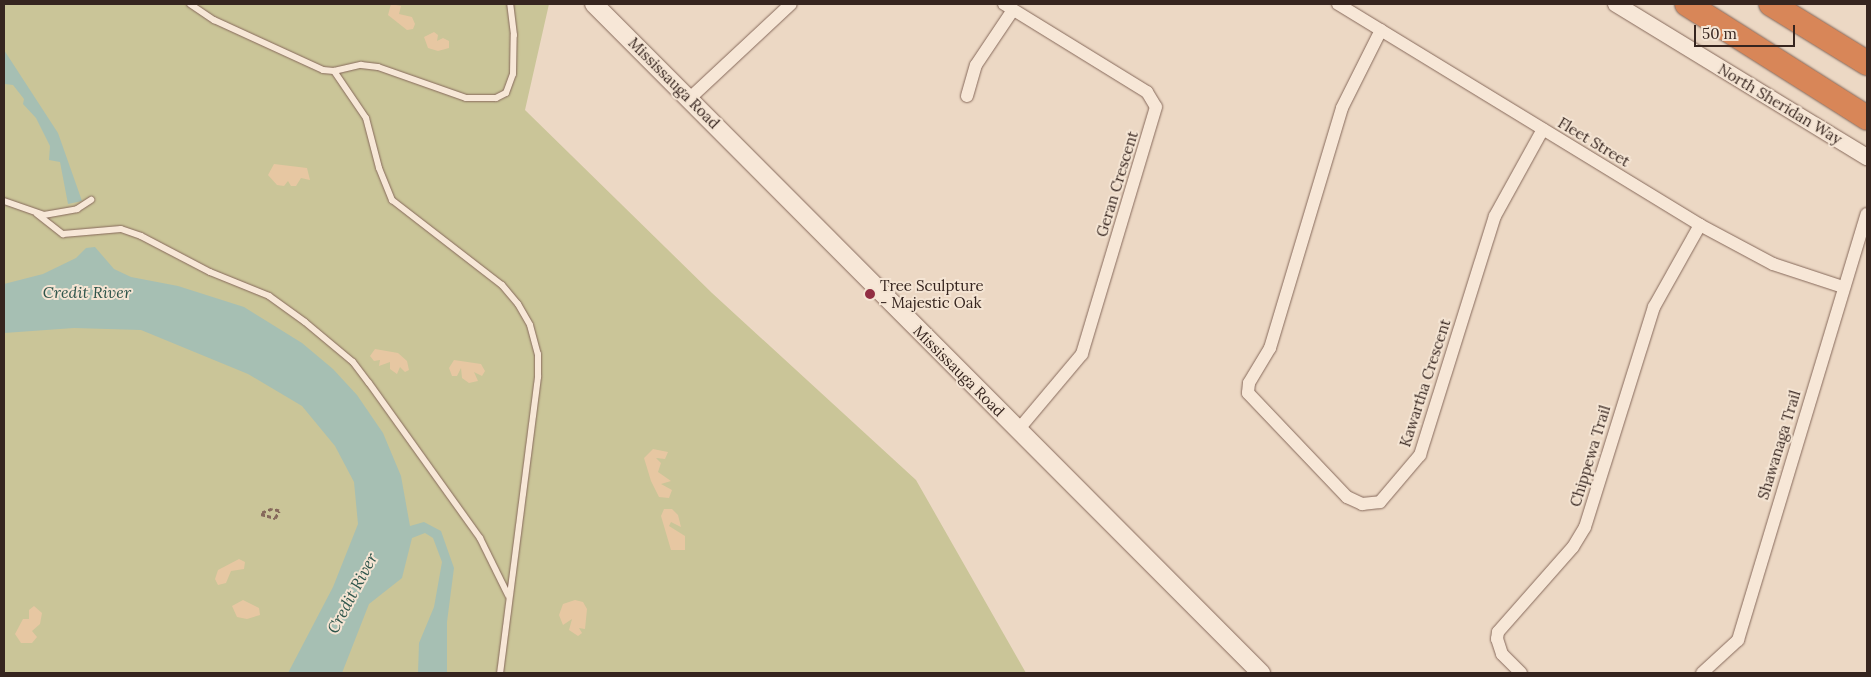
<!DOCTYPE html>
<style>
body{margin:0}
#map{position:relative;width:1871px;height:677px;overflow:hidden;background:#ecd8c4;font-family:Lora,serif}
div>[style]{position:absolute}
.green>*{inset:0;background:#cac598}
.sand>*{inset:0;background:#e7c7a2}
.water>*{inset:0;background:#a6bfb3}
.path>*{height:2.5px;margin-top:-1.25px;transform-origin:0;background:repeating-linear-gradient(90deg,#86695b 0 4px,transparent 0 6.5px)}
.roads{filter:drop-shadow(0 0 1px #86695b) drop-shadow(0 0 1px #86695b)}
.service>*{height:6px;margin:-3px;padding:0 3px;transform-origin:3px;border-radius:3px;background:#f7e7d7}
.minor>*{height:12px;margin:-6px;padding:0 6px;transform-origin:6px;border-radius:6px;background:#f7e7d7}
.tertiary>*{height:16px;margin:-8px;padding:0 8px;transform-origin:8px;border-radius:8px;background:#f7e7d7}
.secondary>*{height:18px;margin:-9px;padding:0 9px;transform-origin:9px;border-radius:9px;background:#f7e7d7}
.motorway>*{height:24px;margin:-12px;padding:0 12px;transform-origin:12px;border-radius:12px;background:#d88658}
.dots>*{width:14px;height:14px;translate:-50% -50%;box-sizing:border-box;border:2px solid #f4e4d3;border-radius:50%}
span{translate:-50% -50%;white-space:nowrap;text-align:center;line-height:1.15;-webkit-text-stroke:4px #f4e4d3;paint-order:stroke}
.street-label{font-size:15px;color:#36251f}
.poi-label{font-size:15px;color:#36251f}
.left{translate:0 -50%;text-align:left}
.water-label{font-size:16px;color:#2e554b;font-style:italic}
.frame{position:absolute;inset:0;border:5px solid #36251f;pointer-events:none}
.scale{position:absolute;left:1694px;top:25px;width:101px;height:22px;box-sizing:border-box;border:2px solid #36251f;border-top:0;padding-left:6px;font-size:15px;line-height:18px;white-space:nowrap;color:#36251f;-webkit-text-stroke:4px #f4e4d3;paint-order:stroke}
</style>
<div id="map">
<div class="green">
<i style="clip-path:polygon(4px 4px,549px 4px,525px 110px,712px 293px,916px 480px,1026px 673px,4px 673px)"></i>
</div>
<div class="sand">
<i style="clip-path:polygon(391px 4px,401px 6px,399px 14px,412px 17px,415px 24px,413px 29px,407px 30px,388px 15px)"></i>
<i style="clip-path:polygon(434px 32px,438px 35px,437px 41px,443px 38px,449px 41px,449px 48px,438px 51px,428px 48px,424px 37px)"></i>
<i style="clip-path:polygon(274px 164px,307px 168px,310px 180px,301px 178px,296px 186px,291px 186px,288px 181px,284px 186px,277px 185px,268px 175px)"></i>
<i style="clip-path:polygon(375px 349px,398px 353px,407px 361px,409px 370px,405px 372px,400px 367px,397px 374px,390px 369px,390px 362px,379px 366px,380px 360px,374px 361px,370px 356px)"></i>
<i style="clip-path:polygon(454px 360px,481px 364px,485px 371px,482px 376px,474px 372px,478px 381px,469px 383px,462px 378px,461px 368px,457px 376px,452px 376px,449px 368px)"></i>
<i style="clip-path:polygon(653px 449px,668px 452px,665px 459px,656px 458px,661px 463px,658px 472px,671px 481px,661px 484px,672px 490px,669px 498px,659px 497px,651px 481px,644px 458px)"></i>
<i style="clip-path:polygon(664px 509px,672px 509px,678px 515px,681px 527px,671px 522px,669px 526px,685px 536px,685px 550px,671px 550px,661px 516px)"></i>
<i style="clip-path:polygon(239px 559px,245px 562px,244px 569px,231px 571px,226px 583px,218px 585px,215px 579px,218px 570px)"></i>
<i style="clip-path:polygon(243px 600px,259px 608px,260px 615px,247px 619px,237px 617px,232px 606px)"></i>
<i style="clip-path:polygon(575px 600px,583px 602px,587px 609px,585px 629px,579px 628px,582px 633px,578px 636px,569px 630px,572px 619px,563px 625px,559px 615px,563px 604px)"></i>
<i style="clip-path:polygon(34px 606px,42px 613px,40px 624px,32px 631px,37px 637px,32px 643px,21px 643px,15px 634px,23px 619px,29px 619px,29px 610px)"></i>
</div>
<div class="water">
<i style="clip-path:polygon(4px 50px,58px 133px,82px 201px,68px 204px,60px 162px,49px 160px,50px 146px,36px 118px,23px 104px,24px 99px,13px 85px,5px 84px)"></i>
<i style="clip-path:polygon(95px 247px,114px 269px,131px 277px,178px 286px,244px 307px,302px 343px,333px 369px,357px 395px,383px 433px,401px 476px,410px 526px,424px 522px,441px 531px,454px 568px,447px 622px,447px 673px,418px 673px,419px 643px,434px 607px,442px 562px,433px 538px,425px 533px,412px 538px,402px 578px,369px 604px,342px 673px,288px 673px,333px 587px,358px 524px,354px 482px,335px 446px,302px 406px,248px 374px,141px 330px,74px 328px,4px 333px,4px 284px,43px 274px,76px 258px,86px 248px)"></i>
</div>
<div class="path">
<i style="left:261px;top:514px;width:15px;rotate:16deg"></i>
<i style="left:275px;top:518px;width:8px;rotate:-60deg"></i>
<i style="left:279px;top:511px;width:7px;rotate:-164deg"></i>
<i style="left:272px;top:509px;width:11px;rotate:158deg"></i>
</div>
<div class="roads">
<div class="service">
<i style="left:190px;top:4px;width:29px;rotate:34deg"></i>
<i style="left:214px;top:20px;width:120px;rotate:24.6deg"></i>
<i style="left:323px;top:70px;width:11px;rotate:5deg"></i>
<i style="left:334px;top:71px;width:57px;rotate:55.8deg"></i>
<i style="left:366px;top:118px;width:52px;rotate:75.4deg"></i>
<i style="left:379px;top:168px;width:35px;rotate:68deg"></i>
<i style="left:392px;top:200px;width:139px;rotate:37.7deg"></i>
<i style="left:502px;top:285px;width:25px;rotate:50deg"></i>
<i style="left:518px;top:304px;width:24px;rotate:60deg"></i>
<i style="left:530px;top:325px;width:30px;rotate:75deg"></i>
<i style="left:538px;top:354px;width:23px;rotate:90deg"></i>
<i style="left:538px;top:377px;width:298px;rotate:97.3deg"></i>
<i style="left:334px;top:71px;width:28px;rotate:-13deg"></i>
<i style="left:361px;top:65px;width:17px;rotate:7deg"></i>
<i style="left:378px;top:67px;width:93px;rotate:19.4deg"></i>
<i style="left:466px;top:98px;width:30px"></i>
<i style="left:496px;top:98px;width:11px;rotate:-27deg"></i>
<i style="left:506px;top:93px;width:20px;rotate:-70deg"></i>
<i style="left:513px;top:74px;width:39px;rotate:-89deg"></i>
<i style="left:514px;top:35px;width:31px;rotate:-97deg"></i>
<i style="left:4px;top:201px;width:42px;rotate:19.3deg"></i>
<i style="left:44px;top:215px;width:34px;rotate:-10deg"></i>
<i style="left:77px;top:209px;width:17px;rotate:-33deg"></i>
<i style="left:37px;top:214px;width:33px;rotate:38deg"></i>
<i style="left:63px;top:234px;width:58px;rotate:-4.9deg"></i>
<i style="left:121px;top:229px;width:21px;rotate:19deg"></i>
<i style="left:141px;top:236px;width:78px;rotate:27.6deg"></i>
<i style="left:210px;top:272px;width:64px;rotate:22.1deg"></i>
<i style="left:269px;top:296px;width:44px;rotate:35.8deg"></i>
<i style="left:305px;top:322px;width:62px;rotate:39.8deg"></i>
<i style="left:353px;top:362px;width:26px;rotate:53deg"></i>
<i style="left:369px;top:383px;width:191px;rotate:54.4deg"></i>
<i style="left:480px;top:538px;width:64px;rotate:63.8deg"></i>
</div>
<div class="minor">
<i style="left:1004px;top:4px;width:168px;rotate:31.6deg"></i>
<i style="left:1147px;top:92px;width:17px;rotate:59deg"></i>
<i style="left:1156px;top:107px;width:258px;rotate:106.7deg"></i>
<i style="left:1082px;top:354px;width:99px;rotate:130.1deg"></i>
<i style="left:1338px;top:4px;width:424px;rotate:31.4deg"></i>
<i style="left:1700px;top:225px;width:83px;rotate:28.1deg"></i>
<i style="left:1773px;top:264px;width:74px;rotate:18.2deg"></i>
<i style="left:1381px;top:30px;width:87px;rotate:116.6deg"></i>
<i style="left:1342px;top:108px;width:251px;rotate:106.7deg"></i>
<i style="left:1270px;top:348px;width:41px;rotate:121deg"></i>
<i style="left:1249px;top:383px;width:10px;rotate:96deg"></i>
<i style="left:1248px;top:393px;width:144px;rotate:46.4deg"></i>
<i style="left:1347px;top:497px;width:17px;rotate:25deg"></i>
<i style="left:1362px;top:504px;width:18px;rotate:-6deg"></i>
<i style="left:1380px;top:502px;width:62px;rotate:-49.6deg"></i>
<i style="left:1420px;top:455px;width:250px;rotate:-72.6deg"></i>
<i style="left:1495px;top:216px;width:99px;rotate:-61.1deg"></i>
<i style="left:967px;top:96px;width:32px;rotate:-74deg"></i>
<i style="left:976px;top:65px;width:66px;rotate:-56.1deg"></i>
<i style="left:689px;top:99px;width:139px;rotate:-43deg"></i>
<i style="left:1521px;top:673px;width:27px;rotate:-135deg"></i>
<i style="left:1502px;top:654px;width:16px;rotate:-108deg"></i>
<i style="left:1497px;top:639px;width:7px;rotate:-82deg"></i>
<i style="left:1498px;top:632px;width:113px;rotate:-48.6deg"></i>
<i style="left:1573px;top:547px;width:23px;rotate:-59deg"></i>
<i style="left:1585px;top:527px;width:231px;rotate:-72.6deg"></i>
<i style="left:1654px;top:307px;width:94px;rotate:-60.7deg"></i>
<i style="left:1702px;top:673px;width:49px;rotate:-42.5deg"></i>
<i style="left:1738px;top:640px;width:445px;rotate:-73.2deg"></i>
</div>
<div class="tertiary">
<i style="left:1616px;top:4px;width:294px;rotate:31.4deg"></i>
</div>
<div class="secondary">
<i style="left:594px;top:4px;width:945px;rotate:45.09deg"></i>
</div>
<div class="motorway">
<i style="left:1687px;top:4px;width:213px;rotate:32.3deg"></i>
<i style="left:1771px;top:4px;width:113px;rotate:31.6deg"></i>
</div>
</div>
<div class="dots">
<i style="left:870px;top:294px;background:#922e43"></i>
</div>
<div class="street-label">
<span style="left:674px;top:83px;rotate:45deg">Mississauga Road</span>
<span style="left:1780px;top:104px;rotate:31deg">North Sheridan Way</span>
<span style="left:1594px;top:142px;rotate:31deg">Fleet Street</span>
<span style="left:1117px;top:184px;rotate:-73deg">Geran Crescent</span>
<span style="left:959px;top:371px;rotate:45deg">Mississauga Road</span>
<span style="left:1425px;top:383px;rotate:-72deg">Kawartha Crescent</span>
<span style="left:1779px;top:445px;rotate:-73deg">Shawanaga Trail</span>
<span style="left:1590px;top:456px;rotate:-73deg">Chippewa Trail</span>
</div>
<div class="poi-label">
<span class="left" style="left:880px;top:294px">Tree Sculpture<br>- Majestic Oak</span>
</div>
<div class="water-label">
<span style="left:87px;top:292px">Credit River</span>
<span style="left:352px;top:593px;rotate:-62deg">Credit River</span>
</div>
<div class="frame"></div>
<div class="scale">50 m</div>
</div>
